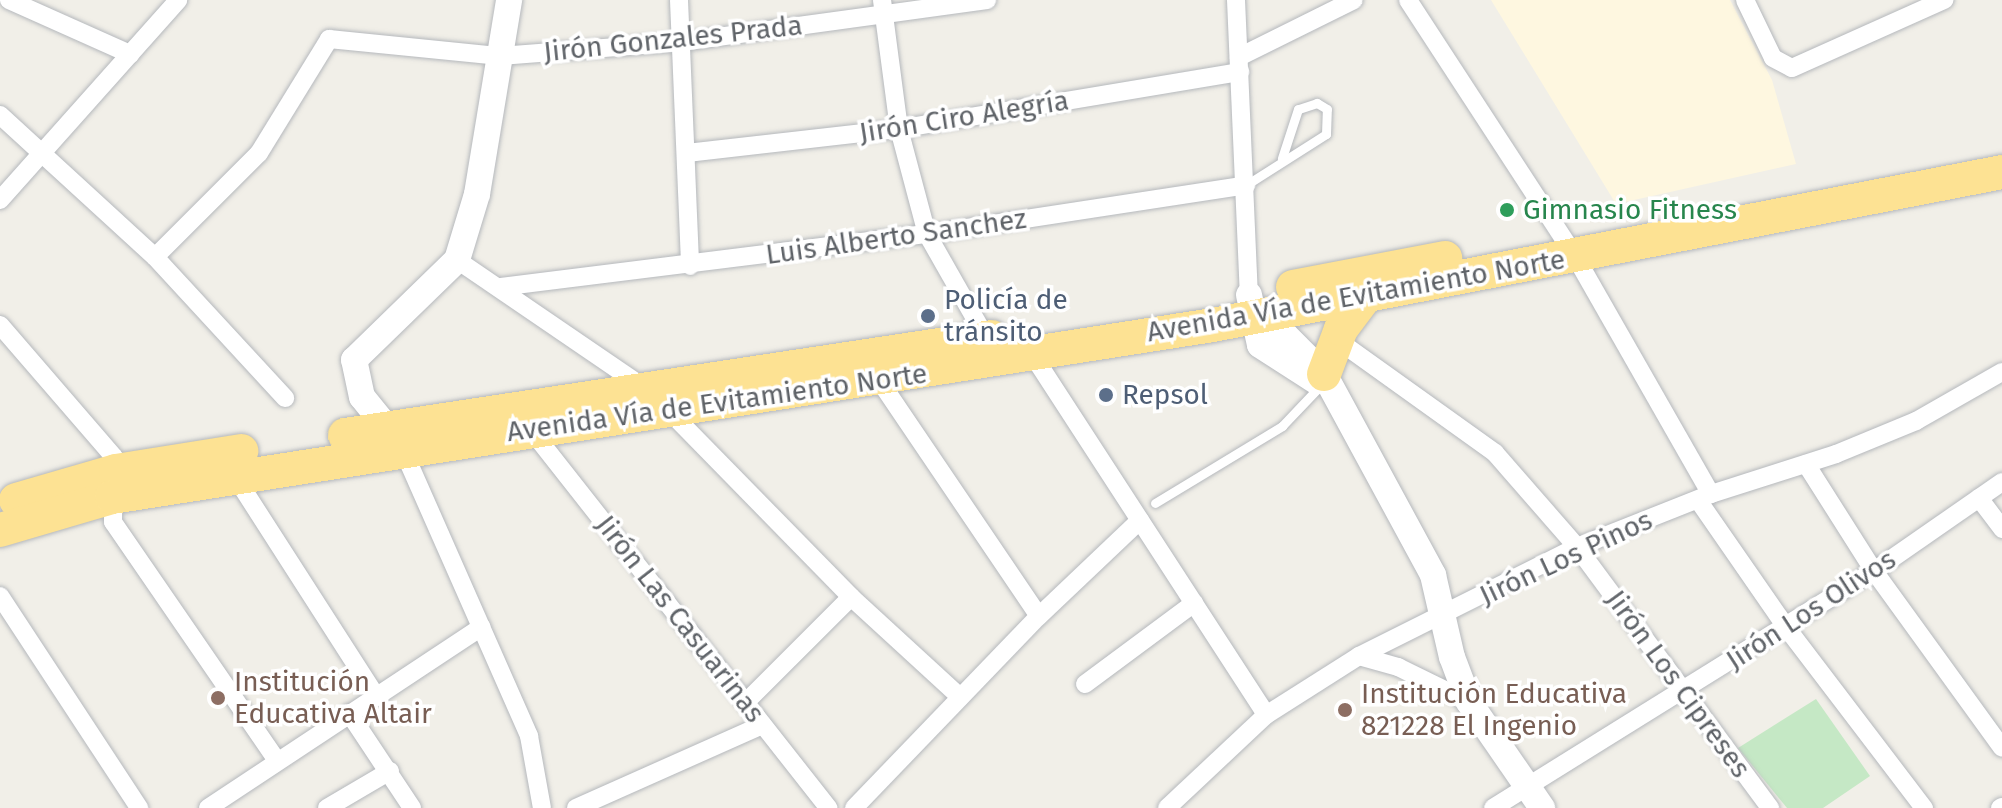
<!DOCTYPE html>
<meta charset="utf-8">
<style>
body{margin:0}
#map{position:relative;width:2002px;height:808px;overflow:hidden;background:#f1efe8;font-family:"Fira Sans",sans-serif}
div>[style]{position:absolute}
.commercial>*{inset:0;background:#fef7e0}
.green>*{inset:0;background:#c5e8c5}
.roads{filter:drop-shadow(0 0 2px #b5b8bc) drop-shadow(0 0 2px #b5b8bc)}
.lane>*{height:9px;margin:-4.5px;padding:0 4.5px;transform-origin:4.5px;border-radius:4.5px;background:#fff}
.street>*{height:18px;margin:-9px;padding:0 9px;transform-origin:9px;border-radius:9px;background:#fff}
.secondary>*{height:26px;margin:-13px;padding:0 13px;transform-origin:13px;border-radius:13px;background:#fff}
.highway>*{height:34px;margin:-17px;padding:0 17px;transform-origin:17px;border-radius:17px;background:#fde293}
.dots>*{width:22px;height:22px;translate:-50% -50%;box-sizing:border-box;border:4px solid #fff;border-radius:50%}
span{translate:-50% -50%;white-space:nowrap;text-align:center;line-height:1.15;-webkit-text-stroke:7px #fff;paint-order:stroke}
.street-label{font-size:28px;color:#5f6368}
.leisure-label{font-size:28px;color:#27864d}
.left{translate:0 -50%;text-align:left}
.service-label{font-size:28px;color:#4e5e75}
.education-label{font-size:28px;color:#785e54}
</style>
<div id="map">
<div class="commercial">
<i style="clip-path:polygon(1491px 0,1730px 0,1772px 80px,1796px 164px,1616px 204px)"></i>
</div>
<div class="green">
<i style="clip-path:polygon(1816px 699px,1870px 776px,1823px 808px,1787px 808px,1738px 748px)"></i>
</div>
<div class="roads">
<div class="lane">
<i style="left:1246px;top:185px;width:95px;rotate:-32.5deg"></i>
<i style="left:1326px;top:134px;width:25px;rotate:-88deg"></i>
<i style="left:1327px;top:109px;width:12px;rotate:-149deg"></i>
<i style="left:1317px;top:103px;width:20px;rotate:162deg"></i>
<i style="left:1298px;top:109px;width:52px;rotate:108.1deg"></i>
<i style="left:1155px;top:503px;width:149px;rotate:-31.2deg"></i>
<i style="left:1282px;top:426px;width:57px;rotate:-46.4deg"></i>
</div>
<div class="street">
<i style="left:9px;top:0;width:133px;rotate:24.1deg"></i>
<i style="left:679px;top:0;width:266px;rotate:87.6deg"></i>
<i style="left:882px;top:0;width:130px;rotate:82.5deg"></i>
<i style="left:899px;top:129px;width:109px;rotate:75.1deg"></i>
<i style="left:927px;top:234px;width:120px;rotate:60.4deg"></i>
<i style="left:1236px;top:0;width:295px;rotate:87.5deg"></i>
<i style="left:1408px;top:0;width:306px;rotate:56.9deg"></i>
<i style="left:1575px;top:256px;width:274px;rotate:60.3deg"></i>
<i style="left:1745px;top:0;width:64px;rotate:64.2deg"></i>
<i style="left:1773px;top:58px;width:21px;rotate:28deg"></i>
<i style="left:1792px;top:68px;width:167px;rotate:-24.1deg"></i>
<i style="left:1239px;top:57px;width:128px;rotate:-26.4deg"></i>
<i style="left:0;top:115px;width:210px;rotate:42.5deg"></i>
<i style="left:155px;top:257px;width:192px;rotate:47.3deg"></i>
<i style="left:687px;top:153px;width:213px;rotate:-6.5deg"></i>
<i style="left:899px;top:129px;width:346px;rotate:-9.5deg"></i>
<i style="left:0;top:200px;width:268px;rotate:-48.3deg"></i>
<i style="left:155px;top:257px;width:147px;rotate:-45deg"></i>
<i style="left:259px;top:153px;width:134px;rotate:-58.4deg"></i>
<i style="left:329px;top:39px;width:172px;rotate:5.7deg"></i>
<i style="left:500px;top:56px;width:182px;rotate:-4.4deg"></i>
<i style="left:681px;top:42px;width:309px;rotate:-7.8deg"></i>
<i style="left:457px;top:260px;width:229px;rotate:34.3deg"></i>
<i style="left:500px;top:287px;width:430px;rotate:-7.1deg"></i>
<i style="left:927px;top:234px;width:323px;rotate:-8.7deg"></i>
<i style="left:0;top:325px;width:174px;rotate:49.2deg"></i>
<i style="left:114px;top:457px;width:65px;rotate:90.9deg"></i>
<i style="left:113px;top:522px;width:290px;rotate:55.5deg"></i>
<i style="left:1019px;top:334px;width:454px;rotate:57deg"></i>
<i style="left:1336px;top:339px;width:196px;rotate:35.6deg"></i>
<i style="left:1495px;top:453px;width:125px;rotate:48.9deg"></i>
<i style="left:1577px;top:547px;width:325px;rotate:53.5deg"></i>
<i style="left:879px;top:380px;width:285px;rotate:55.9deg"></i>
<i style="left:668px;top:410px;width:262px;rotate:45.6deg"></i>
<i style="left:851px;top:597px;width:148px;rotate:42.5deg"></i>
<i style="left:531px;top:430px;width:481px;rotate:51.8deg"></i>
<i style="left:403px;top:450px;width:313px;rotate:66.2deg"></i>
<i style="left:529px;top:736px;width:73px;rotate:79.8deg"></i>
<i style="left:1806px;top:464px;width:127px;rotate:57.6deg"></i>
<i style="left:1874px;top:571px;width:218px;rotate:54.1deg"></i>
<i style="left:234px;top:475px;width:259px;rotate:57.3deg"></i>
<i style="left:1979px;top:498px;width:39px;rotate:53deg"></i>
<i style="left:1698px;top:500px;width:155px;rotate:55.3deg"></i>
<i style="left:1786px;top:627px;width:228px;rotate:52.7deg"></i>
<i style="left:0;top:596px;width:254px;rotate:56.7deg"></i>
<i style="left:1359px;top:656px;width:41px;rotate:15.8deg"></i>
<i style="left:1398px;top:667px;width:79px;rotate:26.2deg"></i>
<i style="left:1085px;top:684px;width:136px;rotate:-36.6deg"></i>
<i style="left:747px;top:701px;width:147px;rotate:-45deg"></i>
<i style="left:349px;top:713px;width:114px;rotate:56.4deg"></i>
<i style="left:208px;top:808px;width:328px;rotate:-33.5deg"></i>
<i style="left:327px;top:808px;width:73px;rotate:-30.4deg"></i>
<i style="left:576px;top:808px;width:204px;rotate:-24deg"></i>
<i style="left:854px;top:808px;width:267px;rotate:-46.1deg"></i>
<i style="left:1039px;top:616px;width:139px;rotate:-43.5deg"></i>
<i style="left:1167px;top:808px;width:136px;rotate:-43.2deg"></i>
<i style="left:1266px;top:715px;width:110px;rotate:-32.4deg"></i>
<i style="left:1359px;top:656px;width:244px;rotate:-26.6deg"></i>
<i style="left:1577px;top:547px;width:144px;rotate:-21.6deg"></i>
<i style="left:1711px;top:494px;width:131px;rotate:-17.7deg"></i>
<i style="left:1836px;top:454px;width:87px;rotate:-22.4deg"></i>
<i style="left:1916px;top:421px;width:99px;rotate:-29.7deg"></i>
<i style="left:1493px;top:808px;width:449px;rotate:-31.9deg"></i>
<i style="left:1874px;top:571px;width:156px;rotate:-34.8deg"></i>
<i style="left:2000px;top:808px;width:2px;rotate:-27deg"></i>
</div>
<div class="secondary">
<i style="left:1249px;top:295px;width:51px;rotate:77.6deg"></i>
<i style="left:1260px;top:345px;width:67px;rotate:32.7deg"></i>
<i style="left:1252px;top:316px;width:38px;rotate:30deg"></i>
<i style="left:1285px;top:335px;width:55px;rotate:45deg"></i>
<i style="left:1324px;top:374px;width:229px;rotate:61.5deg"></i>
<i style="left:1433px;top:575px;width:84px;rotate:77deg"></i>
<i style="left:1452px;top:657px;width:48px;rotate:69.3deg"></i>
<i style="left:1469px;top:702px;width:129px;rotate:55.4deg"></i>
<i style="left:397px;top:440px;width:55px;rotate:-129.1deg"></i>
<i style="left:362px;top:397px;width:38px;rotate:-102deg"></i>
<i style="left:354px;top:360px;width:144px;rotate:-44.2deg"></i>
<i style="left:457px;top:260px;width:69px;rotate:-73.1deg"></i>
<i style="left:477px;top:194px;width:197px;rotate:-80.6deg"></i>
</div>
<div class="highway">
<i style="left:1293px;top:287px;width:155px;rotate:-10.8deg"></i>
<i style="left:1324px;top:374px;width:48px;rotate:-69.3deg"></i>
<i style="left:1341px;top:329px;width:39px;rotate:-53deg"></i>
<i style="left:345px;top:435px;width:654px;rotate:-8.61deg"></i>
<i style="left:16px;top:500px;width:104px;rotate:-16.2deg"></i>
<i style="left:116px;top:471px;width:127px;rotate:-9.1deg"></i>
<i style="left:0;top:530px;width:117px;rotate:-16.4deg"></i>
<i style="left:112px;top:497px;width:1114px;rotate:-8.88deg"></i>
<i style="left:1213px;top:325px;width:804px;rotate:-10.97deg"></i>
</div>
</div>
<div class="dots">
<i style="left:1507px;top:210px;background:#2e9e5b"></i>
<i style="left:928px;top:316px;background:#5c6f8a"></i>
<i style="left:1106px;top:395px;background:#5c6f8a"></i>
<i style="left:218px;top:698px;background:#8d6e63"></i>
<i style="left:1345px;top:710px;background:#8d6e63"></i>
</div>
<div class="street-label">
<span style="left:673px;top:39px;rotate:-6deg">Jirón Gonzales Prada</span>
<span style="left:964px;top:117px;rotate:-9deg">Jirón Ciro Alegría</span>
<span style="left:896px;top:237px;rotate:-8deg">Luis Alberto Sanchez</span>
<span style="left:1356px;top:296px;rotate:-10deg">Avenida Vía de Evitamiento Norte</span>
<span style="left:717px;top:403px;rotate:-8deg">Avenida Vía de Evitamiento Norte</span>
<span style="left:1566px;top:558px;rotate:-25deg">Jirón Los Pinos</span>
<span style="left:1811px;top:610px;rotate:-33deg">Jirón Los Olivos</span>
<span style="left:680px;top:619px;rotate:52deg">Jirón Las Casuarinas</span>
<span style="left:1678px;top:684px;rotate:54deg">Jirón Los Cipreses</span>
</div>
<div class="leisure-label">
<span class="left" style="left:1523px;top:210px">Gimnasio Fitness</span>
</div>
<div class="service-label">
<span class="left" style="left:944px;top:316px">Policía de<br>tránsito</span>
<span class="left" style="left:1122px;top:395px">Repsol</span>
</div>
<div class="education-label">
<span class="left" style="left:234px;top:698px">Institución<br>Educativa Altair</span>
<span class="left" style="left:1361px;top:710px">Institución Educativa<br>821228 El Ingenio</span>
</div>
</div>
